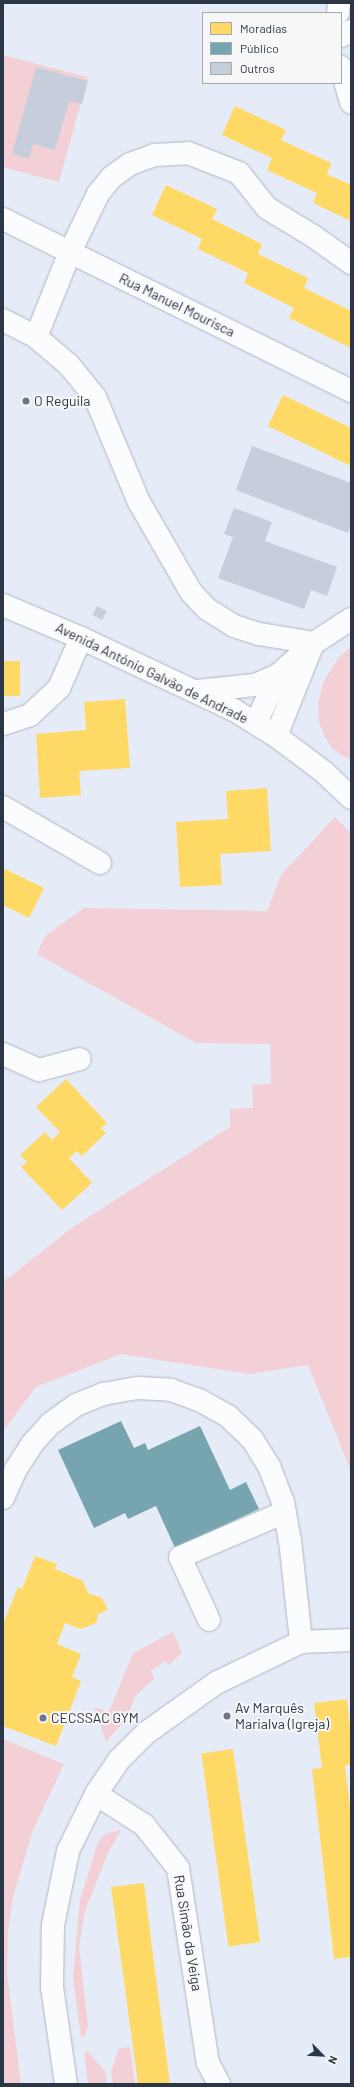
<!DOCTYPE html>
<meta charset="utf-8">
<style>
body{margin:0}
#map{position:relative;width:354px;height:2087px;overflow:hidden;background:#e6ecf7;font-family:Barlow,sans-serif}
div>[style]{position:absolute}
.green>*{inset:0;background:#f3d0d5}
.homes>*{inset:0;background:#ffd966;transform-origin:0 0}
.public>*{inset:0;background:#76a5af}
.building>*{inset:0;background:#c6cedc;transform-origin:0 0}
.roads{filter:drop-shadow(0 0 1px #afb7c3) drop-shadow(0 0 1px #afb7c3)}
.minor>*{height:22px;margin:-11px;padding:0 11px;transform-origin:11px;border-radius:11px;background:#fbfcfe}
.dots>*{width:11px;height:11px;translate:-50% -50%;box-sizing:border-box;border:2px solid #f7f7f7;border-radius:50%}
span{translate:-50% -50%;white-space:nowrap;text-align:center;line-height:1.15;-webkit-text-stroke:4px #f7f7f7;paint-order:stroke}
.street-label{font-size:14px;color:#2b3646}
.poi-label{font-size:14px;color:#2b3646}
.left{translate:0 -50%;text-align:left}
.frame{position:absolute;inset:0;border:4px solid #2b3646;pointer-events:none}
.legend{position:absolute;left:202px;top:12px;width:140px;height:72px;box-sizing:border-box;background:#f7f7f7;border:1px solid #a5aab0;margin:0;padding:5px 7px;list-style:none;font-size:12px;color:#2b3646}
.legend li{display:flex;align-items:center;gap:8px;height:20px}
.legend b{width:20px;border:1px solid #a5aab0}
.north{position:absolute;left:302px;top:2035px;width:40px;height:40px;-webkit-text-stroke:3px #f7f7f7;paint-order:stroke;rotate:114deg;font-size:11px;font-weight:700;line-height:16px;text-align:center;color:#2b3646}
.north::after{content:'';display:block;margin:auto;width:14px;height:18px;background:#2b3646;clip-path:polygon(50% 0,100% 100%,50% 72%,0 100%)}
</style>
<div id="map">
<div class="green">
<i style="clip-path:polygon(3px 55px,88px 77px,59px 182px,3px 167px)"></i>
<i style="clip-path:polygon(351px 647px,351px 758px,346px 758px,332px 748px,324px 735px,319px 722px,318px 704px,323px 683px,338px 658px)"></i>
<i style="clip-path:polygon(335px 817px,351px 833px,351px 1471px,308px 1365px,249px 1374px,121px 1354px,36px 1387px,3px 1431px,3px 1282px,73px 1227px,230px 1127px,230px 1109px,253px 1108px,252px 1085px,271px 1084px,270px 1044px,196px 1043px,37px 954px,45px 936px,84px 908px,267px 911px,281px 875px)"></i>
<i style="clip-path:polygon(173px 1632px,182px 1653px,169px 1665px,165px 1661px,151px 1671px,154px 1679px,136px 1695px,126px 1719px,106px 1742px,94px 1707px,109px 1712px,133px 1653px)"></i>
<i style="clip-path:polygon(3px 1739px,64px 1764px,33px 1830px,13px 1897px,8px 1930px,7px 1973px,21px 2084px,3px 2084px)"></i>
<i style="clip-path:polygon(121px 1830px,108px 1853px,85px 1911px,79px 1947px,88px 2026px,85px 2036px,81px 2037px,73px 1978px,80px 1900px,98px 1842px,107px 1833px)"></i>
<i style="clip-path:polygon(130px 2047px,135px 2084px,113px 2084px,111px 2071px,119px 2048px)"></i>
<i style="clip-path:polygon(87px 2051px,105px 2071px,107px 2084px,88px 2084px,84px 2052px)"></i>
</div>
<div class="homes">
<i style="clip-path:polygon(235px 106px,286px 130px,281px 140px,331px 163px,327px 174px,351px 185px,351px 221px,313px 203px,317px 193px,267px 170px,272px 158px,222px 135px)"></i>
<i style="clip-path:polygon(166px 185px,217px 209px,212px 219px,262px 244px,258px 254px,308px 278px,304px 288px,351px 311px,351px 348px,289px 318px,294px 308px,244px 283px,248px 273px,198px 249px,202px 239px,152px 215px)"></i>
<i style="clip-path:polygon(283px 395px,351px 428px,351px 466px,268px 426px)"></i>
<i style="left:3px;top:661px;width:17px;height:35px"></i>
<i style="clip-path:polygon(125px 699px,130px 768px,79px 771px,81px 795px,40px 798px,36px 734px,86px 730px,84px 702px)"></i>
<i style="clip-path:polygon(267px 788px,271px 851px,220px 854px,222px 885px,180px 887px,176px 822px,228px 819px,226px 791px)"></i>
<i style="clip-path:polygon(3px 868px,44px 888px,29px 918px,3px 905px)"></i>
<i style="clip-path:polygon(66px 1079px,107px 1123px,101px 1128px,106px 1133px,82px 1156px,77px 1151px,69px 1158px,92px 1183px,62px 1210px,21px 1167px,27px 1162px,20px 1155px,45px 1132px,52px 1140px,60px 1132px,36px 1107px)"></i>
<i style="clip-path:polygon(35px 1556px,57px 1564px,55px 1569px,83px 1581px,88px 1593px,102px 1598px,108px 1610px,98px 1614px,96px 1623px,81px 1629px,65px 1623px,57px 1644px,81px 1654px,72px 1677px,81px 1681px,56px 1746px,3px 1726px,3px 1624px,18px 1587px,22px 1589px)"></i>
<i style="clip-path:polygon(347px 1699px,351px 1736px,351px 1765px,345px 1765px,351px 1817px,351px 1957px,334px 1959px,312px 1769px,322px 1768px,314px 1703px)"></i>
<i style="left:233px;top:1749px;width:195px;height:32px;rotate:82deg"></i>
<i style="clip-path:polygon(144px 1883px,152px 1948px,170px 2084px,138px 2084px,120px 1952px,111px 1887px)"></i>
</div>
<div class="public">
<i style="clip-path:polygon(121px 1421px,134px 1448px,145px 1443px,148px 1450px,200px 1426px,230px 1490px,246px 1482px,259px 1509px,175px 1548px,156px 1506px,128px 1519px,125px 1513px,94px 1528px,58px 1450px)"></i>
</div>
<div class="building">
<i style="clip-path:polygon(36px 67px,88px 81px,82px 104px,69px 101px,55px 150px,33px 144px,29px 159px,12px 154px)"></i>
<i style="clip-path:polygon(252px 446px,351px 483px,351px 526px,348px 533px,236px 490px)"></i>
<i style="clip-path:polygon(234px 508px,272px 522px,265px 541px,337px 567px,327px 596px,311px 590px,304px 609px,218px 578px,233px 537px,224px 534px)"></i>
<i style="left:97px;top:606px;width:11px;height:10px;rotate:27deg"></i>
</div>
<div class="roads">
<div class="minor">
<i style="left:338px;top:13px;width:10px;rotate:-84deg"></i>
<i style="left:341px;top:36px;width:11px;rotate:-27deg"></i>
<i style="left:341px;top:67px;width:37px;rotate:74deg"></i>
<i style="left:3px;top:219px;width:388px;rotate:26.3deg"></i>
<i style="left:3px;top:320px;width:37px;rotate:27deg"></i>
<i style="left:36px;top:337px;width:43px;rotate:40.3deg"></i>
<i style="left:69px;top:365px;width:41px;rotate:50.9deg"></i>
<i style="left:95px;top:397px;width:114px;rotate:67.3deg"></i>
<i style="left:139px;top:502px;width:104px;rotate:60deg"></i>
<i style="left:191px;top:592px;width:23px;rotate:47deg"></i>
<i style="left:207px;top:609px;width:32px;rotate:32deg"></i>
<i style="left:234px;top:626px;width:26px;rotate:18deg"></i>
<i style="left:259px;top:634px;width:56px;rotate:9.3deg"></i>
<i style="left:36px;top:337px;width:92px;rotate:-68.2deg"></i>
<i style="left:70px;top:252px;width:64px;rotate:-64.2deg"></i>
<i style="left:98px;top:194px;width:22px;rotate:-51deg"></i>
<i style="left:112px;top:177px;width:22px;rotate:-36deg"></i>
<i style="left:130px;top:164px;width:27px;rotate:-20deg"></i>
<i style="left:155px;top:155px;width:33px;rotate:-3deg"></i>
<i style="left:188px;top:153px;width:55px;rotate:21.4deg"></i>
<i style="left:239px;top:173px;width:45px;rotate:51.3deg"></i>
<i style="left:267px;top:208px;width:54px;rotate:31.3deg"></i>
<i style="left:313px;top:236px;width:47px;rotate:35.4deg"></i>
<i style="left:3px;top:605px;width:85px;rotate:22.9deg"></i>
<i style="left:81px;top:638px;width:169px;rotate:25.2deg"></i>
<i style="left:234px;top:710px;width:49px;rotate:31.8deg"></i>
<i style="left:276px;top:736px;width:60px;rotate:36.9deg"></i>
<i style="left:324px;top:772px;width:37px;rotate:44deg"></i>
<i style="left:197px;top:691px;width:58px;rotate:-5.9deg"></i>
<i style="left:255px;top:685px;width:25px;rotate:-23deg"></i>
<i style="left:278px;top:675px;width:48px;rotate:-41.6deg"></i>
<i style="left:314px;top:643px;width:44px;rotate:-33deg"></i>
<i style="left:256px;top:723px;width:53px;rotate:-65.4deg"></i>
<i style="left:3px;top:724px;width:28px;rotate:-18deg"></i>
<i style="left:30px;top:715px;width:40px;rotate:-43deg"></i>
<i style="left:59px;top:688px;width:55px;rotate:-66.3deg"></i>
<i style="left:276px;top:736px;width:97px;rotate:-68.2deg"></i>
<i style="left:3px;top:807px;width:112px;rotate:30deg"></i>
<i style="left:3px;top:1054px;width:39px;rotate:24deg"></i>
<i style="left:39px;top:1070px;width:42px;rotate:-15deg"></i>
<i style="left:3px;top:1498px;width:32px;rotate:-66deg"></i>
<i style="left:16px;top:1469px;width:30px;rotate:-57deg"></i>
<i style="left:32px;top:1444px;width:27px;rotate:-48deg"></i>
<i style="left:50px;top:1424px;width:32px;rotate:-36deg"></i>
<i style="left:76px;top:1405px;width:29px;rotate:-22deg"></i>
<i style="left:103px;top:1394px;width:36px;rotate:-10deg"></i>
<i style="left:138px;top:1388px;width:33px;rotate:3deg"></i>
<i style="left:171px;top:1390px;width:32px;rotate:20deg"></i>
<i style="left:201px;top:1401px;width:31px;rotate:29deg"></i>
<i style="left:228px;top:1416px;width:33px;rotate:44deg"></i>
<i style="left:252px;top:1439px;width:32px;rotate:58deg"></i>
<i style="left:269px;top:1466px;width:39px;rotate:69deg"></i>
<i style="left:283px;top:1502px;width:39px;rotate:80deg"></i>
<i style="left:290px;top:1540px;width:103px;rotate:83.8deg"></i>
<i style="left:209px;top:1620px;width:69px;rotate:-114.7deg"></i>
<i style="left:180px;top:1557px;width:114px;rotate:-23.2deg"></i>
<i style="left:96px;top:1794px;width:57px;rotate:32.9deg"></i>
<i style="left:144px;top:1825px;width:55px;rotate:51.7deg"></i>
<i style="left:178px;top:1868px;width:197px;rotate:81.3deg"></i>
<i style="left:208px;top:2063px;width:24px;rotate:62deg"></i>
<i style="left:66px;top:2084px;width:98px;rotate:-98.2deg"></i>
<i style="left:52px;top:1987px;width:62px;rotate:-89.1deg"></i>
<i style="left:53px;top:1925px;width:76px;rotate:-78.5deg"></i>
<i style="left:68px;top:1851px;width:64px;rotate:-63.8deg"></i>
<i style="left:96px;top:1794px;width:40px;rotate:-56deg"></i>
<i style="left:118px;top:1761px;width:40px;rotate:-45deg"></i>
<i style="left:146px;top:1733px;width:86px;rotate:-35.5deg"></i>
<i style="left:216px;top:1683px;width:94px;rotate:-25.8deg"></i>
<i style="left:301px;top:1642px;width:50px;rotate:-2.3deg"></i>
</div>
</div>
<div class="dots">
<i style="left:26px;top:401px;background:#6c7684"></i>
<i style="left:227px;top:1716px;background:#6c7684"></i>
<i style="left:43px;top:1718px;background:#6c7684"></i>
</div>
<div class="street-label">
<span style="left:177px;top:305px;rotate:26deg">Rua Manuel Mourisca</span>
<span style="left:152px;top:673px;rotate:26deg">Avenida António Galvão de Andrade</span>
<span style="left:188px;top:1933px;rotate:81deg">Rua Simão da Veiga</span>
</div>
<div class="poi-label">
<span class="left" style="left:34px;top:401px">O Reguila</span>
<span class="left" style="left:235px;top:1716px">Av Marquês<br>Marialva (Igreja)</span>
<span class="left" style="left:51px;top:1718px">CECSSAC GYM</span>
</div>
<div class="frame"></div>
<ul class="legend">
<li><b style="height:11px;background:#ffd966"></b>Moradias</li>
<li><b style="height:11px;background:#76a5af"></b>Público</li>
<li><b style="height:11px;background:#c6cedc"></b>Outros</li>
</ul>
<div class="north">N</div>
</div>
